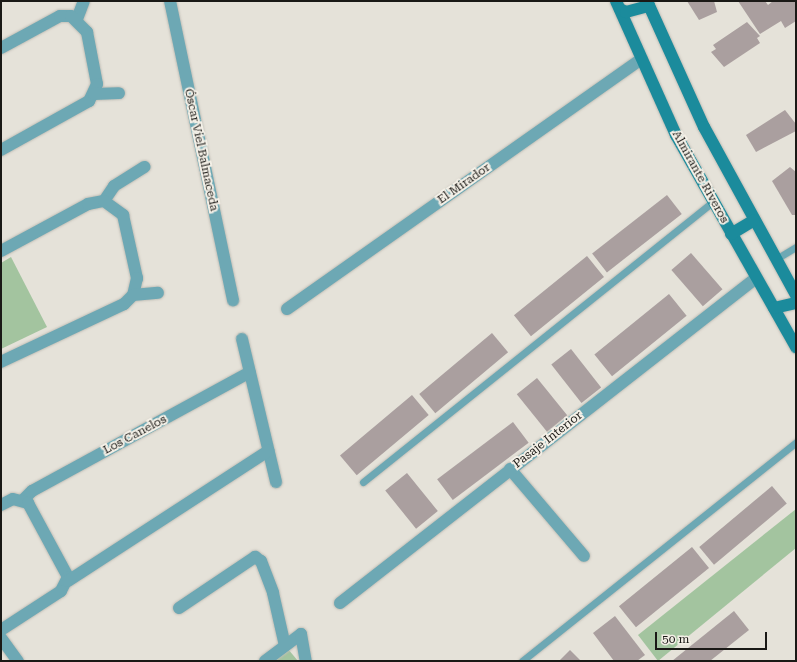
<!DOCTYPE html>
<meta charset="utf-8">
<style>
body{margin:0}
#map{position:relative;width:797px;height:662px;overflow:hidden;background:#e5e2d9;font-family:"Roboto Serif",serif}
div>[style]{position:absolute}
.green>*{inset:0;background:#a3c49f}
.building>*{inset:0;background:#aa9f9f;transform-origin:0 0}
.roads{filter:drop-shadow(0 0 1px #c0beb6) drop-shadow(0 0 1px #c0beb6)}
.service>*{height:7px;margin:-3.5px;padding:0 3.5px;transform-origin:3.5px;border-radius:3.5px;background:#6da8b4}
.minor>*{height:12px;margin:-6px;padding:0 6px;transform-origin:6px;border-radius:6px;background:#6da8b4}
.secondary>*{height:12px;margin:-6px;padding:0 6px;transform-origin:6px;border-radius:6px;background:#1b8b9c}
span{translate:-50% -50%;white-space:nowrap;text-align:center;line-height:1.15;-webkit-text-stroke:4px #f3efe6;paint-order:stroke}
.street-label{font-size:12px;color:#1a1916}
.frame{position:absolute;inset:0;border:2px solid #1a1916;pointer-events:none}
.scale{position:absolute;left:655px;top:632px;width:112px;height:18px;box-sizing:border-box;border:2px solid #1a1916;border-top:0;padding-left:5px;font-size:12px;line-height:14px;white-space:nowrap;color:#1a1916;-webkit-text-stroke:3px #f3efe6;paint-order:stroke}
</style>
<div id="map">
<div class="green">
<i style="clip-path:polygon(11px 257px,47px 327px,1px 349px,1px 263px)"></i>
<i style="clip-path:polygon(796px 509px,796px 548px,658px 661px,638px 635px)"></i>
<i style="clip-path:polygon(288px 649px,298px 661px,272px 661px)"></i>
</div>
<div class="building">
<i style="clip-path:polygon(687px 1px,714px 1px,717px 12px,699px 20px)"></i>
<i style="clip-path:polygon(738px 1px,765px 1px,768px 5px,773px 1px,796px 1px,796px 21px,785px 28px,781px 21px,760px 34px)"></i>
<i style="clip-path:polygon(747px 22px,760px 36px,757px 38px,760px 43px,724px 67px,711px 52px,716px 49px,713px 45px)"></i>
<i style="clip-path:polygon(785px 110px,796px 124px,796px 131px,756px 152px,746px 135px)"></i>
<i style="clip-path:polygon(790px 167px,796px 172px,796px 215px,792px 215px,772px 181px)"></i>
<i style="left:667px;top:195px;width:24px;height:95px;rotate:52deg"></i>
<i style="left:691px;top:253px;width:48px;height:26px;rotate:49deg"></i>
<i style="left:587px;top:256px;width:27px;height:94px;rotate:51deg"></i>
<i style="left:669px;top:294px;width:28px;height:96px;rotate:51deg"></i>
<i style="left:492px;top:333px;width:25px;height:95px;rotate:50deg"></i>
<i style="left:571px;top:349px;width:49px;height:25px;rotate:52deg"></i>
<i style="left:537px;top:378px;width:48px;height:26px;rotate:51deg"></i>
<i style="left:412px;top:395px;width:26px;height:94px;rotate:50deg"></i>
<i style="left:513px;top:422px;width:26px;height:95px;rotate:53deg"></i>
<i style="left:407px;top:473px;width:49px;height:28px;rotate:51deg"></i>
<i style="left:772px;top:486px;width:23px;height:95px;rotate:50deg"></i>
<i style="left:692px;top:547px;width:27px;height:94px;rotate:51deg"></i>
<i style="clip-path:polygon(734px 611px,749px 630px,710px 661px,672px 661px)"></i>
<i style="clip-path:polygon(615px 616px,645px 655px,637px 661px,614px 661px,593px 633px)"></i>
<i style="clip-path:polygon(570px 650px,581px 661px,559px 661px)"></i>
</div>
<div class="roads">
<div class="service">
<i style="left:776px;top:259px;width:23px;rotate:-31deg"></i>
<i style="left:363px;top:482px;width:447px;rotate:-38.7deg"></i>
<i style="left:522px;top:661px;width:351px;rotate:-38.6deg"></i>
</div>
<div class="minor">
<i style="left:170px;top:1px;width:306px;rotate:78.1deg"></i>
<i style="left:77px;top:19px;width:19px;rotate:-69deg"></i>
<i style="left:1px;top:48px;width:67px;rotate:-28.5deg"></i>
<i style="left:60px;top:16px;width:11px"></i>
<i style="left:71px;top:16px;width:23px;rotate:45deg"></i>
<i style="left:87px;top:32px;width:53px;rotate:79.1deg"></i>
<i style="left:97px;top:84px;width:19px;rotate:115deg"></i>
<i style="left:89px;top:101px;width:101px;rotate:150.9deg"></i>
<i style="left:94px;top:94px;width:25px;rotate:-2deg"></i>
<i style="left:104px;top:201px;width:18px;rotate:-56deg"></i>
<i style="left:114px;top:186px;width:36px;rotate:-32deg"></i>
<i style="left:1px;top:251px;width:99px;rotate:-28.4deg"></i>
<i style="left:88px;top:204px;width:16px;rotate:-11deg"></i>
<i style="left:104px;top:201px;width:24px;rotate:36deg"></i>
<i style="left:123px;top:215px;width:65px;rotate:77.5deg"></i>
<i style="left:137px;top:278px;width:17px;rotate:103deg"></i>
<i style="left:133px;top:295px;width:13px;rotate:135deg"></i>
<i style="left:124px;top:304px;width:136px;rotate:154.8deg"></i>
<i style="left:133px;top:295px;width:25px;rotate:-5deg"></i>
<i style="left:287px;top:309px;width:433px;rotate:-35.2deg"></i>
<i style="left:242px;top:339px;width:147px;rotate:76.6deg"></i>
<i style="left:510px;top:469px;width:114px;rotate:49.6deg"></i>
<i style="left:23px;top:500px;width:13px;rotate:-45deg"></i>
<i style="left:32px;top:491px;width:248px;rotate:-28.6deg"></i>
<i style="left:1px;top:505px;width:13px;rotate:-27deg"></i>
<i style="left:13px;top:499px;width:16px;rotate:15deg"></i>
<i style="left:28px;top:503px;width:84px;rotate:61.6deg"></i>
<i style="left:68px;top:577px;width:16px;rotate:117deg"></i>
<i style="left:61px;top:591px;width:72px;rotate:147deg"></i>
<i style="left:68px;top:581px;width:239px;rotate:-33deg"></i>
<i style="left:340px;top:603px;width:528px;rotate:-38deg"></i>
<i style="left:179px;top:608px;width:92px;rotate:-33.9deg"></i>
<i style="left:255px;top:557px;width:7px;rotate:34deg"></i>
<i style="left:261px;top:561px;width:34px;rotate:69deg"></i>
<i style="left:273px;top:593px;width:54px;rotate:77.2deg"></i>
<i style="left:1px;top:638px;width:29px;rotate:54deg"></i>
<i style="left:265px;top:661px;width:45px;rotate:-36.9deg"></i>
<i style="left:301px;top:634px;width:27px;rotate:80deg"></i>
</div>
<div class="secondary">
<i style="left:616px;top:1px;width:147px;rotate:65.9deg"></i>
<i style="left:676px;top:135px;width:244px;rotate:60.5deg"></i>
<i style="left:647px;top:1px;width:138px;rotate:65.7deg"></i>
<i style="left:704px;top:127px;width:192px;rotate:61.3deg"></i>
<i style="left:620px;top:9px;width:7px;rotate:27deg"></i>
<i style="left:626px;top:12px;width:24px;rotate:-15deg"></i>
<i style="left:731px;top:234px;width:27px;rotate:-31deg"></i>
<i style="left:774px;top:308px;width:23px;rotate:-13deg"></i>
</div>
</div>
<div class="street-label">
<span style="left:201px;top:150px;rotate:78deg">Óscar Viel Balmaceda</span>
<span style="left:700px;top:177px;rotate:61deg">Almirante Riveros</span>
<span style="left:464px;top:184px;rotate:-35deg">El Mirador</span>
<span style="left:135px;top:435px;rotate:-28deg">Los Canelos</span>
<span style="left:548px;top:440px;rotate:-38deg">Pasaje Interior</span>
</div>
<div class="frame"></div>
<div class="scale">50 m</div>
</div>
